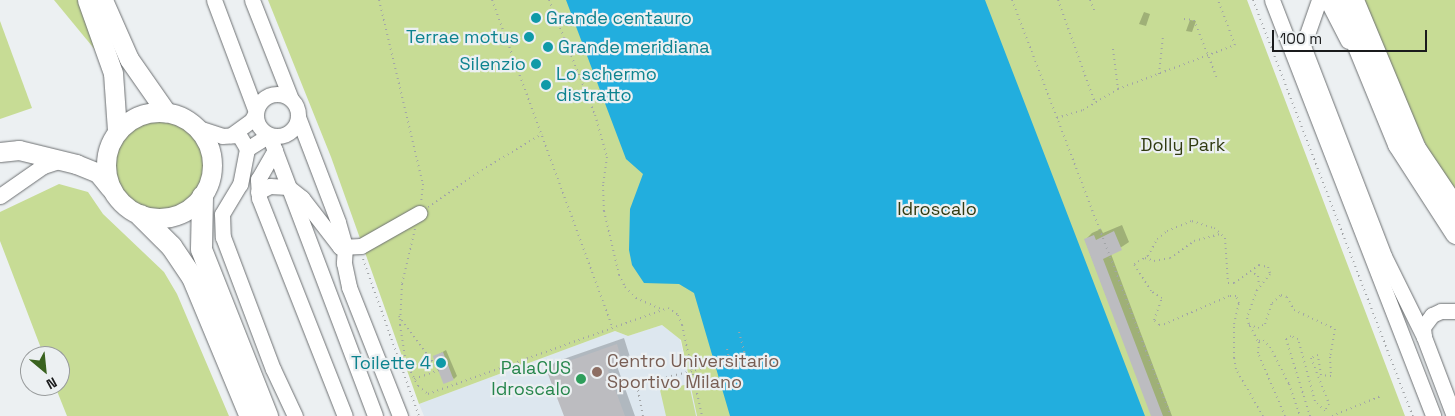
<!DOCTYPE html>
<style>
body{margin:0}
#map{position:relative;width:1455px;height:416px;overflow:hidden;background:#ecf0f2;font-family:"Space Grotesk",sans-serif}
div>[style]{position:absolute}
.built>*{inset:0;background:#dde7ef}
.green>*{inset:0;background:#c7dc95}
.round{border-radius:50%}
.water>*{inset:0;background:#22aede}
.shadow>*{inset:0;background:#0003}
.building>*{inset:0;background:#bcbcc0;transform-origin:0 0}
.path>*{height:2px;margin-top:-1px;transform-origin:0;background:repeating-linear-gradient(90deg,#a2a5a7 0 1px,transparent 0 5px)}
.roads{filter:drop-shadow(0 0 1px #6d7072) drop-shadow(0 0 1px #6d7072)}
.minor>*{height:15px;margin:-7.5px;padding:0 7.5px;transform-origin:7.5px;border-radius:7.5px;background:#fff}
.minor>.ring{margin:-7.5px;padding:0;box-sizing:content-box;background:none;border:15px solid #fff;border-radius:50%}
.major>*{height:19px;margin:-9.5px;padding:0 9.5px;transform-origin:9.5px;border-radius:9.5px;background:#fff}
.major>.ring{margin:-9.5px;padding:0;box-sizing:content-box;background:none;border:19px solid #fff;border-radius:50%}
.highway>*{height:21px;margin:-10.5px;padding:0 10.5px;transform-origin:10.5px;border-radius:10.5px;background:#fff}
.dots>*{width:14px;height:14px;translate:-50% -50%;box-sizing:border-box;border:2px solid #ecf0f2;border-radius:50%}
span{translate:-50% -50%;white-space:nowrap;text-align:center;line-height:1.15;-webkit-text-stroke:4.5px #ecf0f2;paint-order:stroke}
.culture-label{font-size:18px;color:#0d838f}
.left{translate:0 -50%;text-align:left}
.right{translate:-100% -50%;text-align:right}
.park-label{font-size:18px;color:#313b11}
.education-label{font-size:18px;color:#785e54}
.leisure-label{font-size:18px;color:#27864d}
.north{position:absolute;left:20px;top:346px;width:50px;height:50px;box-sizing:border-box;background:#ecf0f2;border:1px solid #989b9c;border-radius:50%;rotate:152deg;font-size:14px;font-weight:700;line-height:20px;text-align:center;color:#1a1b1c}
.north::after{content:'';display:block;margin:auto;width:18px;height:22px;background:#39621f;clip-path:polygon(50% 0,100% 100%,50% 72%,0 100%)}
.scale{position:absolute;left:1272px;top:30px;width:155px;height:22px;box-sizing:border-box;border:2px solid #1a1b1c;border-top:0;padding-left:6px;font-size:15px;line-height:18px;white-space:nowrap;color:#1a1b1c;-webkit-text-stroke:4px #ecf0f2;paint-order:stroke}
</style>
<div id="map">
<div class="built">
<i style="clip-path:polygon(662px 325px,680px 339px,697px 416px,424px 416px,419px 404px,615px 331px,628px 336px)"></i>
</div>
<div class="green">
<i style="clip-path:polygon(54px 0,83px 0,101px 57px)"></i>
<i style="clip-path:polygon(268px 0,1247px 0,1405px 416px,697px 416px,681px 340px,662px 325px,628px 336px,615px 331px,419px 404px,331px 157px)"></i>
<i style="clip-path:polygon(1364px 0,1455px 0,1455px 193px,1437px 167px,1413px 119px)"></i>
<i style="clip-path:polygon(0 21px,32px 108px,0 119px)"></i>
<i class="round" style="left:114px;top:120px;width:90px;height:90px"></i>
<i style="clip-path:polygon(59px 184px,88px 192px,103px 214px,164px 272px,177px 294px,229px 416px,67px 416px,55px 386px,60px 386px,60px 356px,44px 356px,0 241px,0 212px)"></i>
<i style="clip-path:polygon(689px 384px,696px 416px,666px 416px,660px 390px)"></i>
</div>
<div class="water">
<i style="clip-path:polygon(566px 0,985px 0,1145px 416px,730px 416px,694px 293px,679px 284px,644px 283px,632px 265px,629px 250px,630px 209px,643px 174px,626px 159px)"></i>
</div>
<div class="shadow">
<i style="clip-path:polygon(1144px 12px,1150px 14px,1146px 26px,1139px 24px)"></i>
<i style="clip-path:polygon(1190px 20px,1196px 21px,1192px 32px,1186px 31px)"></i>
<i style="clip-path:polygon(1122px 225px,1129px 242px,1111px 254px,1172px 416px,1152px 416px,1085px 240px,1092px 233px,1101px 229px,1103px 233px)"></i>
<i style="clip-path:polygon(624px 338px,630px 357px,617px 366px,635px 416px,566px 416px,548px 370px,555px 362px)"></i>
<i style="clip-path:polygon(446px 350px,457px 376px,454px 379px,434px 357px)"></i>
</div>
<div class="building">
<i style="clip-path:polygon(1114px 231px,1122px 250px,1103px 259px,1163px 416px,1151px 416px,1084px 239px,1094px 235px,1096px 240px)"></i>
<i style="clip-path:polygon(617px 344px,623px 365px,608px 370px,625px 416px,564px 416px,546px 369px)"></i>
<i style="left:443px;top:352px;width:30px;height:11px;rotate:69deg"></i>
</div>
<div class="path">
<i style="left:379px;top:0;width:189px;rotate:76.6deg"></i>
<i style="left:423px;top:184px;width:18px;rotate:96deg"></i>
<i style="left:492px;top:0;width:347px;rotate:69.8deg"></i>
<i style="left:549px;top:0;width:124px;rotate:68.2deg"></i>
<i style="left:595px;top:115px;width:44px;rotate:74.1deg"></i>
<i style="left:607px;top:157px;width:28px;rotate:98deg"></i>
<i style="left:603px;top:185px;width:26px;rotate:88deg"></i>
<i style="left:604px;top:211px;width:66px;rotate:76.8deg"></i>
<i style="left:619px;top:275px;width:13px;rotate:63deg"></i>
<i style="left:625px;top:287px;width:16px;rotate:45deg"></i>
<i style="left:636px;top:298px;width:27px;rotate:24deg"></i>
<i style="left:1012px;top:0;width:445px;rotate:69.1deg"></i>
<i style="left:1058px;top:0;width:109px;rotate:70.2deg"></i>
<i style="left:1090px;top:0;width:11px;rotate:68deg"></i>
<i style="left:1253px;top:0;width:446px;rotate:69deg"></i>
<i style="left:1184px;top:19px;width:10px;rotate:6deg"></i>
<i style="left:1194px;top:20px;width:62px;rotate:68.4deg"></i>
<i style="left:1113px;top:49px;width:40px;rotate:82.9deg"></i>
<i style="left:1159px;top:74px;width:39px;rotate:-84deg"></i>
<i style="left:1057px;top:118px;width:27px;rotate:-17deg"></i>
<i style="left:1083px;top:110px;width:41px;rotate:-31deg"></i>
<i style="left:1118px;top:89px;width:125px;rotate:-20.6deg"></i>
<i style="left:1235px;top:45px;width:48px;rotate:-110.7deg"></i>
<i style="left:428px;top:207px;width:65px;rotate:-34.4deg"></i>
<i style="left:482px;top:170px;width:70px;rotate:-31deg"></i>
<i style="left:415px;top:229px;width:57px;rotate:103.3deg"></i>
<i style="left:402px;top:284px;width:41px;rotate:92.8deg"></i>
<i style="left:400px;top:325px;width:38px;rotate:81deg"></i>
<i style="left:406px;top:363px;width:26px;rotate:62deg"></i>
<i style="left:418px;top:386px;width:13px;rotate:39deg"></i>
<i style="left:428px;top:394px;width:255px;rotate:-19.7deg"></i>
<i style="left:668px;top:308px;width:12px;rotate:35deg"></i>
<i style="left:678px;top:315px;width:11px;rotate:68deg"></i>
<i style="left:682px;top:325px;width:93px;rotate:77.6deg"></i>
<i style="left:1145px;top:258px;width:9px;rotate:18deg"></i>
<i style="left:1154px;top:261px;width:16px;rotate:-11deg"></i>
<i style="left:1170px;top:258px;width:29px;rotate:-35deg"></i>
<i style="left:1194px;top:241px;width:28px;rotate:-15deg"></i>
<i style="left:363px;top:259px;width:167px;rotate:70.4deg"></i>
<i style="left:1250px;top:271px;width:9px;rotate:32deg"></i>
<i style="left:1258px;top:276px;width:10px;rotate:84deg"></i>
<i style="left:399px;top:316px;width:67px;rotate:53.5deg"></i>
<i style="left:439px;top:370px;width:27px;rotate:160deg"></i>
<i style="left:1250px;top:326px;width:18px;rotate:63deg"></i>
<i style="left:739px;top:332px;width:27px;rotate:75deg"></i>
<i style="left:727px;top:349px;width:14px;rotate:78deg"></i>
<i style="left:713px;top:367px;width:36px;rotate:-14deg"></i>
<i style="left:643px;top:416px;width:33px;rotate:-101deg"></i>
<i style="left:637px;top:384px;width:75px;rotate:-13.1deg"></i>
<i style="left:1263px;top:416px;width:54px;rotate:-119.9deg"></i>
<i style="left:1236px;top:369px;width:11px;rotate:-100deg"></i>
<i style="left:1234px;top:358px;width:34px;rotate:-90deg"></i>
<i style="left:1234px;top:324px;width:22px;rotate:-77deg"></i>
<i style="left:1239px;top:303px;width:8px;rotate:-113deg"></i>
<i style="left:1236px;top:296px;width:7px;rotate:180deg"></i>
<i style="left:1229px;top:296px;width:70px;rotate:156.4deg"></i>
<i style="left:1165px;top:324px;width:6px;rotate:171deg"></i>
<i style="left:1159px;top:325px;width:7px;rotate:-135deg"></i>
<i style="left:1154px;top:320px;width:23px;rotate:-70deg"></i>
<i style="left:1162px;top:298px;width:13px;rotate:-148deg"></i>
<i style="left:1151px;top:291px;width:32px;rotate:-122deg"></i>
<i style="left:1134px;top:264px;width:16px;rotate:-30deg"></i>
<i style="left:1148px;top:256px;width:19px;rotate:-62deg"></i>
<i style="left:1157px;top:239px;width:13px;rotate:-39deg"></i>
<i style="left:1167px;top:231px;width:27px;rotate:-22deg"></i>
<i style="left:1192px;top:221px;width:23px;rotate:18deg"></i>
<i style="left:1214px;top:228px;width:15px;rotate:42deg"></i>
<i style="left:1225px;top:238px;width:45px;rotate:86.2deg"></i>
<i style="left:1228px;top:283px;width:6px"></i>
<i style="left:1234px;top:283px;width:31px;rotate:-36deg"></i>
<i style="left:1259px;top:265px;width:9px;rotate:13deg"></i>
<i style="left:1268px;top:267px;width:7px;rotate:74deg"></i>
<i style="left:1270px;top:274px;width:21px;rotate:129deg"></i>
<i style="left:1257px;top:290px;width:30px;rotate:110deg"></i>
<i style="left:1247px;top:318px;width:7px;rotate:74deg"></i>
<i style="left:1249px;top:325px;width:9px;rotate:18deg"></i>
<i style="left:1258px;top:328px;width:8px;rotate:-30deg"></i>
<i style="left:1265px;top:324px;width:22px;rotate:-72deg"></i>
<i style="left:1272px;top:303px;width:12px;rotate:-42deg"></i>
<i style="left:1281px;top:295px;width:6px;rotate:18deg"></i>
<i style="left:1287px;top:297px;width:15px;rotate:62deg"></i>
<i style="left:1294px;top:310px;width:45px;rotate:24.9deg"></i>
<i style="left:1335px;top:329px;width:28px;rotate:100deg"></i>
<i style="left:1330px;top:357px;width:19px;rotate:87deg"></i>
<i style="left:1331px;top:376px;width:10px;rotate:-174deg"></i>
<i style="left:1321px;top:375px;width:20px;rotate:-99deg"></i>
<i style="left:1318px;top:355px;width:8px;rotate:157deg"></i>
<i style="left:1311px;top:358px;width:49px;rotate:68.6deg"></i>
<i style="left:1329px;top:404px;width:8px;rotate:120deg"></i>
<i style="left:1325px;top:411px;width:14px;rotate:-135deg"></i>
<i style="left:1315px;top:401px;width:64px;rotate:-105.3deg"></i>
<i style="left:1298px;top:339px;width:8px;rotate:-157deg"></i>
<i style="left:1291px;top:336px;width:6px;rotate:149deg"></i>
<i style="left:1286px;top:339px;width:81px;rotate:72.7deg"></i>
<i style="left:1285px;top:416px;width:69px;rotate:-113.2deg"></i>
<i style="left:1258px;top:353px;width:12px;rotate:-85deg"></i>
<i style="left:1259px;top:341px;width:4px;rotate:-14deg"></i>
<i style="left:1263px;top:340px;width:10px;rotate:45deg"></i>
<i style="left:1270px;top:347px;width:42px;rotate:62.8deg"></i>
<i style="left:1289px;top:384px;width:34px;rotate:71deg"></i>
<i style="left:1332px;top:416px;width:53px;rotate:-22.2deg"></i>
</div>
<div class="roads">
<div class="minor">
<i style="left:214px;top:0;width:120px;rotate:69.4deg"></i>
<i style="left:256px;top:112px;width:9px;rotate:117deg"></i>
<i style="left:252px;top:120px;width:26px;rotate:144deg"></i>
<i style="left:252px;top:0;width:106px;rotate:68.5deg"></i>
<i style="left:1272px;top:0;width:446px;rotate:68.8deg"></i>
<i style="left:1319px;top:0;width:49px;rotate:109.2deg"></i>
<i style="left:1303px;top:46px;width:225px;rotate:68.9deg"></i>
<i style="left:1384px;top:256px;width:90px;rotate:63.7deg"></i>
<i style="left:1327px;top:0;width:46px;rotate:62.9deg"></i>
<i class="ring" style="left:256px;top:94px;width:27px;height:27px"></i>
<i style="left:298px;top:117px;width:112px;rotate:69.1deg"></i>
<i style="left:338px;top:222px;width:26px;rotate:74deg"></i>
<i style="left:345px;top:247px;width:16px;rotate:94deg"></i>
<i style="left:344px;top:263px;width:25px;rotate:78deg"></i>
<i style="left:349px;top:287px;width:139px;rotate:68.4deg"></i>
<i style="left:198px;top:128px;width:25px;rotate:18deg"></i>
<i style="left:222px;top:136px;width:17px;rotate:-3deg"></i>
<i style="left:239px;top:135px;width:16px;rotate:60deg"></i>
<i style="left:247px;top:149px;width:36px;rotate:101deg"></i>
<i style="left:240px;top:184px;width:35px;rotate:121deg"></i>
<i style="left:222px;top:214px;width:23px;rotate:88deg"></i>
<i style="left:223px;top:237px;width:141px;rotate:69.3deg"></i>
<i style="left:273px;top:369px;width:52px;rotate:64.9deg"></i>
<i style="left:247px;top:149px;width:26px;rotate:-32deg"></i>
<i style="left:269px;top:135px;width:300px;rotate:69.3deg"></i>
<i style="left:275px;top:150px;width:34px;rotate:120deg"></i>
<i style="left:258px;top:179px;width:19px;rotate:87deg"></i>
<i style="left:259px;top:198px;width:234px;rotate:68.5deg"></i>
<i style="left:258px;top:192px;width:13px;rotate:-27deg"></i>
<i style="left:270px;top:186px;width:18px;rotate:3deg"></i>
<i style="left:288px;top:187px;width:18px;rotate:38deg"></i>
<i style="left:302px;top:198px;width:62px;rotate:52.2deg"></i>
<i style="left:340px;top:247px;width:21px;rotate:-3deg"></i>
<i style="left:361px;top:246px;width:67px;rotate:-29.6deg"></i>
<i style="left:0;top:196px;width:52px;rotate:-34.9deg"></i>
<i style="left:43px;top:166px;width:20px;rotate:-18deg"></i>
<i style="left:1454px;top:416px;width:85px;rotate:-110.8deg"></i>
<i style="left:1424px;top:337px;width:10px;rotate:-96deg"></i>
<i style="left:1423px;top:327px;width:15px;rotate:-53deg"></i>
<i style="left:1432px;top:315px;width:10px;rotate:-24deg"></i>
<i style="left:1441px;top:311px;width:14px"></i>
</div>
<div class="major">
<i style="left:87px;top:0;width:77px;rotate:70.4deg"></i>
<i style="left:113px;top:73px;width:57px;rotate:86deg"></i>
<i style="left:103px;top:0;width:64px;rotate:66.2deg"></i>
<i style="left:129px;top:59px;width:65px;rotate:55.1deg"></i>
<i style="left:1338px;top:0;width:156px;rotate:67.7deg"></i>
<i style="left:1397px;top:144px;width:107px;rotate:57.2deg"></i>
<i style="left:1354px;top:0;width:160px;rotate:67.3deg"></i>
<i style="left:1416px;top:148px;width:70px;rotate:56.1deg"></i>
<i class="ring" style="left:106px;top:112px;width:87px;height:87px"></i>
<i style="left:0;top:152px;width:19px;rotate:-6deg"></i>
<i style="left:19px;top:150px;width:59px;rotate:13.8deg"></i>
<i style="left:76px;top:164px;width:24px;rotate:22deg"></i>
<i style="left:98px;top:173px;width:19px;rotate:51deg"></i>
</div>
<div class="highway">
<i style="left:202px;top:196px;width:53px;rotate:91.1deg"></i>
<i style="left:201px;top:249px;width:180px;rotate:68.4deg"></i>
<i style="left:140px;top:215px;width:44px;rotate:45deg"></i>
<i style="left:171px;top:246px;width:37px;rotate:56deg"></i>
<i style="left:192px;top:277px;width:151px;rotate:67.4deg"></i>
</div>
</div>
<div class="dots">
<i style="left:536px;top:18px;background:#0f9aa8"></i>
<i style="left:529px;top:37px;background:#0f9aa8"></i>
<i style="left:548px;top:47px;background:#0f9aa8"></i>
<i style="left:536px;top:64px;background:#0f9aa8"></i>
<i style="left:546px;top:85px;background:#0f9aa8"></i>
<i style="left:441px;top:363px;background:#0f9aa8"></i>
<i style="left:597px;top:372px;background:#8d6e63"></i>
<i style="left:581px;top:379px;background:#2e9e5b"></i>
</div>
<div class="culture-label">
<span class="left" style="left:546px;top:18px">Grande centauro</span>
<span class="right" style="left:519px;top:37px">Terrae motus</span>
<span class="left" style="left:558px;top:47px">Grande meridiana</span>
<span class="right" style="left:526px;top:64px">Silenzio</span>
<span class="left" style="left:556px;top:85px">Lo schermo<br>distratto</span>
<span class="right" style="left:431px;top:363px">Toilette 4</span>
</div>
<div class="park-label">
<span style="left:1183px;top:145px">Dolly Park</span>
<span style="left:937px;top:209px">Idroscalo</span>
</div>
<div class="education-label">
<span class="left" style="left:607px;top:372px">Centro Universitario<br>Sportivo Milano</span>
</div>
<div class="leisure-label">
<span class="right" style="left:571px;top:379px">PalaCUS<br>Idroscalo</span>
</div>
<div class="north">N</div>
<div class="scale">100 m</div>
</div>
